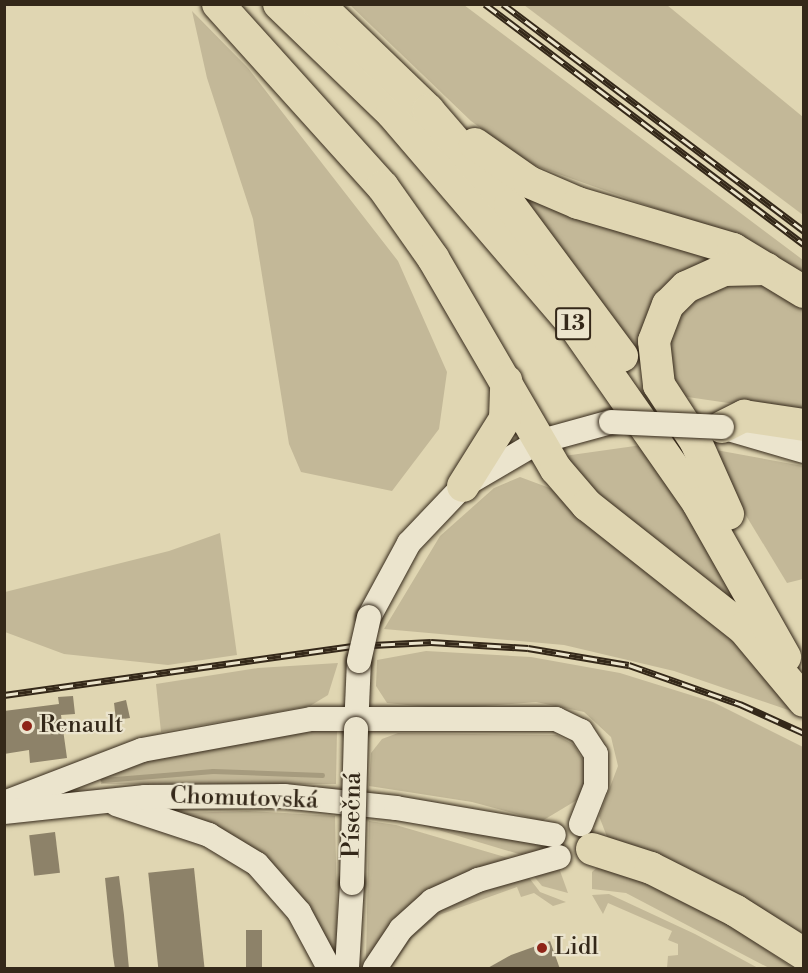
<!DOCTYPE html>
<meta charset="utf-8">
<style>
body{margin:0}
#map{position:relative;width:808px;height:973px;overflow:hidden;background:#e0d6b2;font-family:"Libre Bodoni",serif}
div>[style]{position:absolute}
.green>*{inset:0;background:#c3b898}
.stream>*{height:4.5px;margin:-2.25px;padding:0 2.25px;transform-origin:2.25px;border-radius:2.25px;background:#a69b7e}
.building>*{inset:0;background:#8d8269;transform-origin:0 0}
.roads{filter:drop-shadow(0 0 2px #342819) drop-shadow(0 0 2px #342819)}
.secondary>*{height:24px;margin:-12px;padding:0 12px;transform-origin:12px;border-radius:12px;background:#ebe4cd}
.highway>*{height:32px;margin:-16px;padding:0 16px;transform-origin:16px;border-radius:16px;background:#e0d6b2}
.rail>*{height:7px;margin-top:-3.5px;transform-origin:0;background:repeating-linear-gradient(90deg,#ebe4cd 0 14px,#342819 0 28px);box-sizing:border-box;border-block:2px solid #342819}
.bridges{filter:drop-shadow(0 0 2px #342819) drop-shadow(0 0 2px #342819)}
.secondary-bridge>*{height:24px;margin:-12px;padding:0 12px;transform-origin:12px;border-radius:12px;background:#ebe4cd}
.dots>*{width:16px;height:16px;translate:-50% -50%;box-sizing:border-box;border:3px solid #ebe4cd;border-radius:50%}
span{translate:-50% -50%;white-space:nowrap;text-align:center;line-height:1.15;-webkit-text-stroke:4.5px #ebe4cd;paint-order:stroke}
.shield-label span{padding:2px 4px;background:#ebe4cd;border:2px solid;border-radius:4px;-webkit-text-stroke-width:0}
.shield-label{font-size:22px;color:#342819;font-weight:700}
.poi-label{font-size:24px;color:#342819}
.left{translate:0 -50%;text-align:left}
.street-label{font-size:24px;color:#342819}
.frame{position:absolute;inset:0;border:6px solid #342819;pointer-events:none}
</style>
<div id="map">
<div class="green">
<i style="clip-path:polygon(350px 5px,464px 5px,803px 260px,803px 278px,730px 235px,528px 163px,471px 121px)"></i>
<i style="clip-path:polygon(524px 5px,667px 5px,803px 117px,803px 215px)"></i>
<i style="clip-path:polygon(192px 11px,248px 68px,398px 261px,447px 372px,439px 429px,392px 491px,301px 472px,289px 444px,253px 219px,207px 78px)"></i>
<i style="clip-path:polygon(502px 174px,728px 255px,641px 359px)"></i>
<i style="clip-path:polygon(743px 275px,803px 306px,803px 414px,674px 395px,662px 343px,683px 300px)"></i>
<i style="clip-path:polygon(642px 445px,672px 491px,749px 619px,611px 513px,564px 456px)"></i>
<i style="clip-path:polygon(705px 448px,803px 466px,803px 579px,787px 583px)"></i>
<i style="clip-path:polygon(520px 477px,555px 490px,731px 628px,797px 713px,674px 671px,564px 645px,384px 629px,440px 536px,494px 488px)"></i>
<i style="clip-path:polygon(220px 533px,237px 655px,168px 665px,64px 654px,5px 632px,5px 592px,169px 551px)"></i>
<i style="clip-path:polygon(426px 651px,531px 657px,620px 673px,713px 702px,803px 747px,803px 946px,609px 842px,599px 816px,618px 766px,611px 737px,584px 712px,536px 702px,448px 709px,387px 703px,376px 686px,377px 660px)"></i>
<i style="clip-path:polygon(338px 663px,328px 695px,310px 706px,161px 732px,156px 684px,258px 668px)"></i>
<i style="clip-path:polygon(329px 726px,337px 729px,336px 784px,101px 784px,100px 779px,119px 766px)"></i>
<i style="clip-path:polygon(398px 733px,557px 735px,574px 745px,586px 765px,582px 797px,542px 821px,472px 802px,369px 786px,371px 753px,382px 739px)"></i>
<i style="clip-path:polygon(248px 811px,335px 816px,338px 958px,332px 958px,318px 927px,178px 813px)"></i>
<i style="clip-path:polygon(369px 821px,396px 825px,515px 860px,477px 872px,366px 959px)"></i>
<i style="clip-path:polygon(415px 823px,532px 840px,543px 847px,544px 854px,522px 855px)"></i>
<i style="clip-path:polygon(602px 863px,708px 910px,793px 968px,769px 968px,626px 893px,592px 889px,592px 872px)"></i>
<i style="clip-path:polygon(559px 868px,568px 893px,542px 886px,532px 874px)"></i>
<i style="clip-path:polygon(527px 875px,540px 892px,566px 902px,553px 906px,534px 893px,521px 897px,517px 887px,439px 915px,412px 938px,391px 968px,382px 968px,444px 902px)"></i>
<i style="clip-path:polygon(609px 894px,695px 934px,758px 968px,667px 968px,668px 956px,678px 955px,678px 944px,668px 940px,672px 931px,608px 903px,603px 914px,592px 895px)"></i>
</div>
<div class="stream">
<i style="left:103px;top:780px;width:110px;rotate:-4.7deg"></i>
<i style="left:213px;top:771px;width:109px;rotate:2.1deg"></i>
</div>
<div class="building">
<i style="clip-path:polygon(73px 696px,75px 714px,61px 715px,67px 758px,30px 763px,29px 750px,4px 754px,4px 711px,59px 704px,58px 697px)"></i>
<i style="clip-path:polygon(126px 700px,130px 718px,116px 720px,114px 703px)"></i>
<i style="left:55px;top:832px;width:41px;height:26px;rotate:83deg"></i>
<i style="left:194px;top:868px;width:101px;height:46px;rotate:84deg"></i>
<i style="clip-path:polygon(119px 876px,124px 915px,129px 969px,115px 969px,113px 956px,105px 878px)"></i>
<i style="left:246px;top:930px;width:16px;height:39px"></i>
<i style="clip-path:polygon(550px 941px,560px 969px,486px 969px,511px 955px)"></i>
</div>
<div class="roads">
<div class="secondary">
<i style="left:722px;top:427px;width:85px;rotate:16.3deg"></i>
<i style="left:369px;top:617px;width:84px;rotate:-61.6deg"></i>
<i style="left:409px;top:543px;width:79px;rotate:-46.5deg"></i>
<i style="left:463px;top:486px;width:87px;rotate:-30.4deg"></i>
<i style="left:538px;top:442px;width:76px;rotate:-15.3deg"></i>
<i style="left:356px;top:729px;width:68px;rotate:-87.5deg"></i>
<i style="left:4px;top:803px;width:148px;rotate:-21deg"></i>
<i style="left:142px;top:750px;width:172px;rotate:-10.4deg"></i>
<i style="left:311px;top:719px;width:245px"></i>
<i style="left:556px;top:719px;width:28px;rotate:26deg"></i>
<i style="left:581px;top:731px;width:27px;rotate:57deg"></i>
<i style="left:596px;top:754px;width:32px;rotate:90deg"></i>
<i style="left:596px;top:786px;width:41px;rotate:111.5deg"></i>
<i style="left:116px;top:804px;width:98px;rotate:18.4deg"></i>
<i style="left:209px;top:835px;width:56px;rotate:31.1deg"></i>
<i style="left:257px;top:864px;width:64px;rotate:48.8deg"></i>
<i style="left:299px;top:912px;width:64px;rotate:61.8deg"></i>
<i style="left:4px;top:812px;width:142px;rotate:-6.1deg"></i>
<i style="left:145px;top:797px;width:139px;rotate:-0.4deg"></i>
<i style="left:284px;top:796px;width:113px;rotate:6.1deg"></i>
<i style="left:396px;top:808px;width:160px;rotate:9.7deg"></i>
<i style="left:347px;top:968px;width:85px;rotate:-86.6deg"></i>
<i style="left:375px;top:968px;width:47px;rotate:-56.3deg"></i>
<i style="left:401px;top:929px;width:42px;rotate:-42.1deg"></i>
<i style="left:432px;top:901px;width:51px;rotate:-24.5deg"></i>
<i style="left:478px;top:880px;width:84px;rotate:-15.9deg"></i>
</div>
<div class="highway">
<i style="left:218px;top:4px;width:246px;rotate:48deg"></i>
<i style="left:383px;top:187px;width:87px;rotate:54.8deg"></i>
<i style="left:433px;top:258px;width:244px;rotate:59.8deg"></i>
<i style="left:556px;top:469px;width:48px;rotate:49.3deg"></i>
<i style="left:587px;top:505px;width:199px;rotate:38.3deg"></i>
<i style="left:743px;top:628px;width:95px;rotate:50.1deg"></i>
<i style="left:279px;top:4px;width:157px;rotate:44deg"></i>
<i style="left:392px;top:113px;width:283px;rotate:49.4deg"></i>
<i style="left:576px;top:328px;width:213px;rotate:55.1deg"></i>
<i style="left:698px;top:503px;width:177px;rotate:60.5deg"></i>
<i style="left:318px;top:4px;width:153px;rotate:43.9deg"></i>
<i style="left:428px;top:110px;width:125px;rotate:49.2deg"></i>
<i style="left:510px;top:205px;width:188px;rotate:53.4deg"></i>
<i style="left:475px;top:144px;width:66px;rotate:35.1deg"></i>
<i style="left:529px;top:182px;width:53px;rotate:23.2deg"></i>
<i style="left:578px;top:203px;width:162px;rotate:16.5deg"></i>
<i style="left:733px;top:249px;width:83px;rotate:31.2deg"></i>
<i style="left:722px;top:427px;width:25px;rotate:-27deg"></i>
<i style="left:744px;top:416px;width:61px;rotate:8.5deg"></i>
<i style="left:463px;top:486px;width:79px;rotate:-57.9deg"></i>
<i style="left:505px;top:419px;width:38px;rotate:-88deg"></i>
<i style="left:728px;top:514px;width:79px;rotate:-114deg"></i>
<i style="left:696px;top:442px;width:68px;rotate:-123deg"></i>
<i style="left:659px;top:385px;width:44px;rotate:-96.5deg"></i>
<i style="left:654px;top:341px;width:39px;rotate:-69deg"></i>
<i style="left:668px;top:305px;width:25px;rotate:-45deg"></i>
<i style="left:686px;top:287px;width:42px;rotate:-24.1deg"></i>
<i style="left:724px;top:270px;width:43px;rotate:-1.3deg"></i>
<i style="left:592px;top:849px;width:62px;rotate:17.9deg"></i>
<i style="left:651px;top:868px;width:95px;rotate:26.8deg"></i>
<i style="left:736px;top:911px;width:80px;rotate:32.3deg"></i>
</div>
</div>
<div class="rail">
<i style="left:485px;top:4px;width:399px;rotate:37deg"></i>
<i style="left:503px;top:4px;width:377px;rotate:37deg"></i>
<i style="left:4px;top:695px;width:352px;rotate:-8deg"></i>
<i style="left:353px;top:646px;width:78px;rotate:-2.9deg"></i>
<i style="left:431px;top:642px;width:97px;rotate:3.5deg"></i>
<i style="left:528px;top:648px;width:102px;rotate:9.6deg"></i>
<i style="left:629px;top:665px;width:118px;rotate:19.4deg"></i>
<i style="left:740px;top:704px;width:70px;rotate:24.4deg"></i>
</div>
<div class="bridges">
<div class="secondary-bridge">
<i style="left:611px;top:422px;width:111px;rotate:2.6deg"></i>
<i style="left:359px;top:661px;width:45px;rotate:-77.2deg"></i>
<i style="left:352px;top:883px;width:154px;rotate:-88.5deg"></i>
</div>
</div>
<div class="dots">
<i style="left:27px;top:726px;background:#8f2418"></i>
<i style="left:542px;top:948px;background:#8f2418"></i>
</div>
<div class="shield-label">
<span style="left:573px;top:324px">13</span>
</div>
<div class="poi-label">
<span class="left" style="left:39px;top:726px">Renault</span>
<span class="left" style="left:554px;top:948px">Lidl</span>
</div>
<div class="street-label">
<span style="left:244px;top:799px;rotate:2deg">Chomutovská</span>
<span style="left:353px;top:815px;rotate:-89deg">Písečná</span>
</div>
<div class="frame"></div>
</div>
